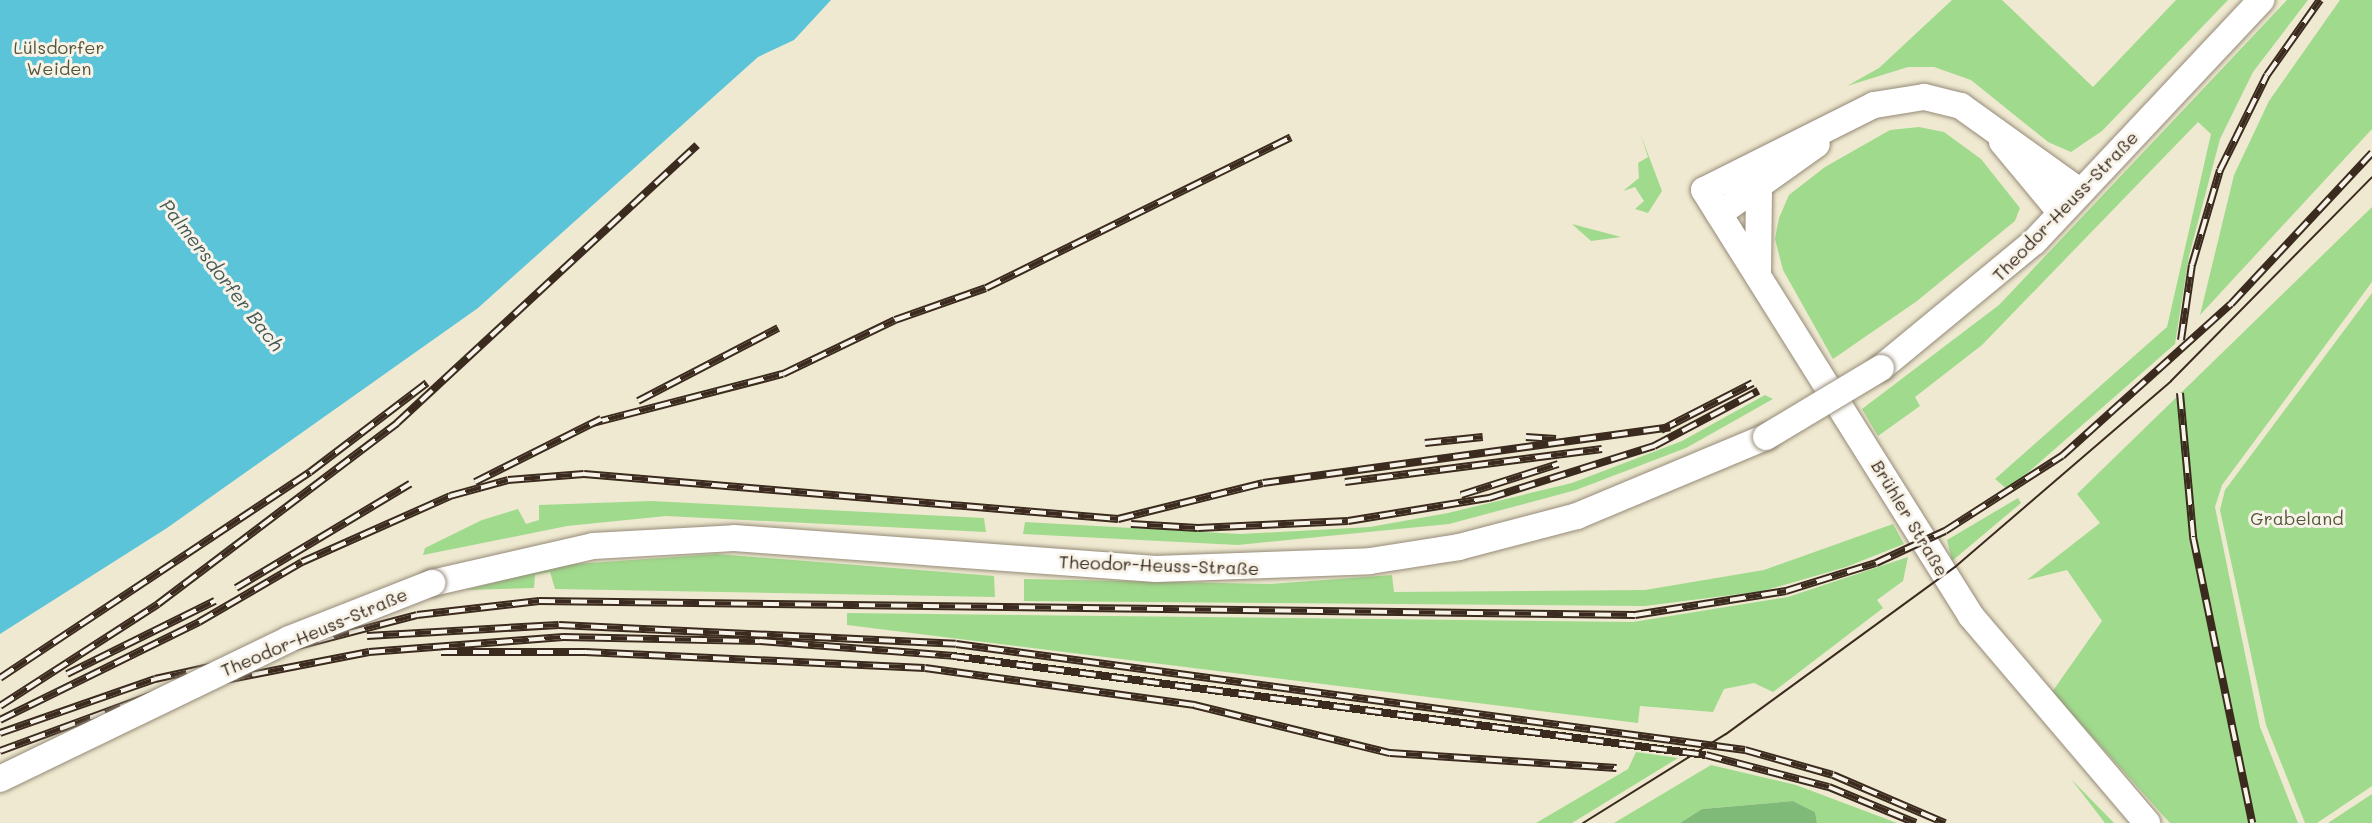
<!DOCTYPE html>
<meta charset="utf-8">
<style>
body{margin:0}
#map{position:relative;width:2372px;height:823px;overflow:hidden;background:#efe9d1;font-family:Mali,sans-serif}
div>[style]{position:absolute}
.green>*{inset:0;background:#a0da8d}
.forest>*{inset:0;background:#80ba78}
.water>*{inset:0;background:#5bc4d8}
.roads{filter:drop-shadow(0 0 2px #958a78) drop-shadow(0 0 2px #958a78)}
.secondary>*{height:26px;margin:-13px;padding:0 13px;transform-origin:13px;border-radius:13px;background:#fff}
.tram>*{height:2px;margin:-1px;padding:0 1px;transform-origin:1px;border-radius:1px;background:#3b2a1e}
.rail>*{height:8px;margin-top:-4px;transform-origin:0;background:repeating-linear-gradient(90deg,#f7f3e8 0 16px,#3b2a1e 0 32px);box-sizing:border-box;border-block:2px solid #3b2a1e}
.bridges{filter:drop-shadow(0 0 2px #958a78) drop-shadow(0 0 2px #958a78)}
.secondary-bridge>*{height:26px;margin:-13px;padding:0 13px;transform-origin:13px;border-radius:13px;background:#fff}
span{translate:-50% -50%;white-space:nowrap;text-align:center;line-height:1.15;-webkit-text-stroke:6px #f7f3e8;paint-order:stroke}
.park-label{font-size:18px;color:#54563a}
.street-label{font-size:18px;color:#3b2a1e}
.water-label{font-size:19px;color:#455856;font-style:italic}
</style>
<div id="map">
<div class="green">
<i style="clip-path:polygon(1952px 0,2002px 0,2093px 87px,2176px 0,2228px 0,2102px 131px,2071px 152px,2048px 142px,1971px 80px,1934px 67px,1908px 67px,1847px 86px,1879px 68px)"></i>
<i style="clip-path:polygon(2287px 0,2308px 0,2253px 72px,2220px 139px,2189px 256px,2175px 344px,2008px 490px,1995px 479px,2167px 327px,2211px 134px,2198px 122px,1982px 345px,1915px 397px,1920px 406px,1878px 436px,1862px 409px,1999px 305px)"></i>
<i style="clip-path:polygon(2340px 0,2372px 0,2372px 129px,2200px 315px,2234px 175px,2269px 101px)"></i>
<i style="clip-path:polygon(1919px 127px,1944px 132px,1981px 159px,2020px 208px,2015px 221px,1917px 301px,1833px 359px,1783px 270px,1775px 239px,1779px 218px,1789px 195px,1825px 167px,1890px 130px)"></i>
<i style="clip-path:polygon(1640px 133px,1662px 191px,1648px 213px,1635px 209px,1644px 201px,1635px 187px,1623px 191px,1639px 178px,1638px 163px,1648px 157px)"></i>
<i style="clip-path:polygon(2372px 207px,2372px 282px,2222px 485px,2215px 507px,2260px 727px,2298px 823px,2170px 823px,2052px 692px,2102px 621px,2067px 570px,2027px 580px,2100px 523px,2077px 494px)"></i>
<i style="clip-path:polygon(1572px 224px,1621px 237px,1591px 241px)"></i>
<i style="clip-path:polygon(2372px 293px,2372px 786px,2317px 823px,2305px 823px,2266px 725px,2220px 510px,2225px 490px)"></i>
<i style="clip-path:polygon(1765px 395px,1773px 399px,1686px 448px,1576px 490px,1449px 524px,1238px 545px,1023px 534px,1025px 522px,1240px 534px,1370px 527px,1448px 513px,1572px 483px,1682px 441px)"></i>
<i style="clip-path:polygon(2018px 498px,2021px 503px,1952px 561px,1947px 540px)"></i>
<i style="clip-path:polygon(651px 501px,984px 518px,986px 532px,666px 516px,567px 526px,423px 555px,425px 548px,482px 520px,518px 509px,526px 524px,539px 520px,539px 505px)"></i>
<i style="clip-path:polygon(1893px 524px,1904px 544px,1846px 567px,1763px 591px,1645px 606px,1024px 601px,1024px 579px,1270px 584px,1392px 575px,1394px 592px,1645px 590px,1764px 570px)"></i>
<i style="clip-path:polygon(717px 554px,994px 576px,995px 597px,555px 589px,550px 572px,535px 575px,534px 588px,466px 590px,561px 565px)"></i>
<i style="clip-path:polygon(1908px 557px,1903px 581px,1877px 600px,1883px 608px,1773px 692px,1754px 683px,1724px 689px,1713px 712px,1640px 706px,1638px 723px,847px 625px,847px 613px,1633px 622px,1788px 597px)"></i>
<i style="clip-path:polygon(1636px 752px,1678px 758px,1572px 823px,1536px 823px,1628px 769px)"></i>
<i style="clip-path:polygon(1711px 765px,1796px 785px,1897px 823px,1817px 823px,1815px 812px,1793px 801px,1702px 809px,1680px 823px,1614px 823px)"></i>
<i style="clip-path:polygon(2071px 779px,2114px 823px,2105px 823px)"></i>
<i style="clip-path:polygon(2372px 794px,2372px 823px,2328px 823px)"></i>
</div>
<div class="forest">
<i style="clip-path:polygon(1793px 801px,1815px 812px,1817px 823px,1680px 823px,1702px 809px)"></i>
</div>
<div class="water">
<i style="clip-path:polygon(0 0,831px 0,794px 40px,758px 57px,478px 308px,167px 528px,0 634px)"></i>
</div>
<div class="roads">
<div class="secondary">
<i style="left:2002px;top:142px;width:92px;rotate:50.3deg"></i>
<i style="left:2081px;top:192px;width:148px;rotate:-144.4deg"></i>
<i style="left:1961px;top:106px;width:38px;rotate:-166deg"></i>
<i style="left:1924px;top:97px;width:51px;rotate:170.9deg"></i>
<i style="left:1874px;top:105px;width:190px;rotate:153.4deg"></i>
<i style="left:1704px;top:190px;width:503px;rotate:57.92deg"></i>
<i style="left:1971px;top:616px;width:272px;rotate:49.6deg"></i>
<i style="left:1719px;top:214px;width:120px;rotate:-35.5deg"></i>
<i style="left:1758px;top:272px;width:81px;rotate:-89.3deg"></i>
<i style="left:1881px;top:368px;width:198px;rotate:-39.5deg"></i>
<i style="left:2034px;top:242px;width:332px;rotate:-46.8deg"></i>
<i style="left:432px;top:583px;width:165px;rotate:-12.9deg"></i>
<i style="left:593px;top:546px;width:141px;rotate:-3.2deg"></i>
<i style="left:734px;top:538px;width:423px;rotate:4.2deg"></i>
<i style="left:1156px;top:569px;width:214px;rotate:-2.1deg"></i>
<i style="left:1370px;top:561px;width:90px;rotate:-8.9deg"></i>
<i style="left:1459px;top:547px;width:122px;rotate:-14.7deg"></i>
<i style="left:1577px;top:516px;width:205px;rotate:-22.7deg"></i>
</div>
</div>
<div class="tram">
<i style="left:1583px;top:823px;width:168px;rotate:-31.9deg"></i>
<i style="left:1726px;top:734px;width:283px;rotate:-36.1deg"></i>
<i style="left:1955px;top:567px;width:285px;rotate:-40.7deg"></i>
<i style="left:2171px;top:381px;width:286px;rotate:-45.4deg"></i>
</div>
<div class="rail">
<i style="left:2181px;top:340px;width:76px;rotate:-81.7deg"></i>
<i style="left:2192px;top:265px;width:99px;rotate:-73.6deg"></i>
<i style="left:2220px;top:170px;width:106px;rotate:-63.7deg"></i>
<i style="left:2267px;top:75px;width:92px;rotate:-54.8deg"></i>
<i style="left:2180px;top:393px;width:145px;rotate:84.8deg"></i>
<i style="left:2193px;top:537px;width:292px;rotate:78.3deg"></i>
<i style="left:638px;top:401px;width:158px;rotate:-27.5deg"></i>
<i style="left:593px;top:423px;width:196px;rotate:-14.5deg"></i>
<i style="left:783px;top:374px;width:124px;rotate:-25.7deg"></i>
<i style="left:895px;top:320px;width:96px;rotate:-19.4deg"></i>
<i style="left:986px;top:288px;width:340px;rotate:-26.3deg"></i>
<i style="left:1661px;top:430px;width:103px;rotate:-27.1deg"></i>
<i style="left:1526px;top:437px;width:30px;rotate:4deg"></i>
<i style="left:1425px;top:443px;width:58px;rotate:-5.9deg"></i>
<i style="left:475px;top:482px;width:141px;rotate:-26.6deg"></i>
<i style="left:1345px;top:482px;width:259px;rotate:-7.3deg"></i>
<i style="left:1461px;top:495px;width:102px;rotate:-17.7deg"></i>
<i style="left:1131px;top:524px;width:67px;rotate:3.4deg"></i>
<i style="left:1198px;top:528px;width:150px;rotate:-2.7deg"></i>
<i style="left:1348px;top:521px;width:143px;rotate:-9.3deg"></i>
<i style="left:1489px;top:498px;width:173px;rotate:-17.5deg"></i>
<i style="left:1654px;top:446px;width:118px;rotate:-27.9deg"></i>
<i style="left:236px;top:588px;width:203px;rotate:-30.9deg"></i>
<i style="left:367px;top:636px;width:192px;rotate:-3.3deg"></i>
<i style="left:559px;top:625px;width:397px;rotate:2.7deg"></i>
<i style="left:956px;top:644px;width:796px;rotate:7.65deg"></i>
<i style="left:1745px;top:750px;width:91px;rotate:15.9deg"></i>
<i style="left:1833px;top:775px;width:122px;rotate:23.2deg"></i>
<i style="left:441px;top:652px;width:144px"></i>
<i style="left:585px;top:652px;width:340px;rotate:2.7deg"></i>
<i style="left:925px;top:668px;width:272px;rotate:7.8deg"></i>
<i style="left:1194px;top:705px;width:202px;rotate:13.8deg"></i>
<i style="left:1390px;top:753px;width:227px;rotate:3.8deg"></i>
<i style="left:256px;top:657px;width:166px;rotate:-14.6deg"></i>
<i style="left:417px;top:615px;width:123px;rotate:-6.5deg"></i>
<i style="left:539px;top:601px;width:1096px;rotate:0.73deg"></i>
<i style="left:1635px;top:615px;width:153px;rotate:-9deg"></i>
<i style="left:1786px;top:591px;width:94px;rotate:-17.3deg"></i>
<i style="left:1876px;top:563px;width:76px;rotate:-24.9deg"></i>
<i style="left:1945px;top:531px;width:139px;rotate:-32.7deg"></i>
<i style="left:2062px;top:456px;width:227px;rotate:-42deg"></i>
<i style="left:2231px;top:304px;width:207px;rotate:-47deg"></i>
<i style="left:67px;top:674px;width:165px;rotate:-26.3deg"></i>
<i style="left:0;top:678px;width:372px;rotate:-33.6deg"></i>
<i style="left:310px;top:472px;width:147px;rotate:-37.3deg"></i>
<i style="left:0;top:706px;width:188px;rotate:-32.8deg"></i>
<i style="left:158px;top:604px;width:300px;rotate:-37.1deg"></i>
<i style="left:397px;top:423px;width:409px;rotate:-42.8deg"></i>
<i style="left:0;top:720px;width:222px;rotate:-26.2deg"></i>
<i style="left:199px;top:622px;width:119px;rotate:-30.2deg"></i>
<i style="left:302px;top:562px;width:162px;rotate:-24deg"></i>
<i style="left:450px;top:496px;width:60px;rotate:-15.4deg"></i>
<i style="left:508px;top:480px;width:76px;rotate:-4.5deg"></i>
<i style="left:584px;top:474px;width:536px;rotate:4.82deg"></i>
<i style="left:1118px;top:519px;width:149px;rotate:-13.9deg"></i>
<i style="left:1263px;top:483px;width:411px;rotate:-7.8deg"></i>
<i style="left:0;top:733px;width:164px;rotate:-19.2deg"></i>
<i style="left:155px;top:679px;width:112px;rotate:-12.4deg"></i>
<i style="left:0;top:751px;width:168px;rotate:-20.2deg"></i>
<i style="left:158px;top:693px;width:215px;rotate:-11deg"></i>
<i style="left:369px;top:652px;width:195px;rotate:-4.4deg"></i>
<i style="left:563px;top:637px;width:197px;rotate:1.2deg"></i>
<i style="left:760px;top:641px;width:194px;rotate:4.4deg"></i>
<i style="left:953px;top:656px;width:759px;rotate:7.49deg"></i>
<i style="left:1706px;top:755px;width:127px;rotate:14.6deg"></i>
<i style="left:1829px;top:787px;width:94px;rotate:22.5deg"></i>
</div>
<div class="bridges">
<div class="secondary-bridge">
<i style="left:1766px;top:437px;width:134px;rotate:-31deg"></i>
<i style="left:0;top:779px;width:321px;rotate:-25.8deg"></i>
<i style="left:289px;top:639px;width:154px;rotate:-21.4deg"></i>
</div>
</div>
<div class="park-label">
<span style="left:59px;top:58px">Lülsdorfer<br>Weiden</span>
<span style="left:2297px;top:518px">Grabeland</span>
</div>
<div class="street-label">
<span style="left:2065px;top:206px;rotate:-46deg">Theodor-Heuss-Straße</span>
<span style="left:1910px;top:518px;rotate:59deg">Brühler Straße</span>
<span style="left:1159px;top:565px;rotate:2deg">Theodor-Heuss-Straße</span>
<span style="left:314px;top:632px;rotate:-23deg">Theodor-Heuss-Straße</span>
</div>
<div class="water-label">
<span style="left:222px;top:275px;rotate:52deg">Palmersdorfer Bach</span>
</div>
</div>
